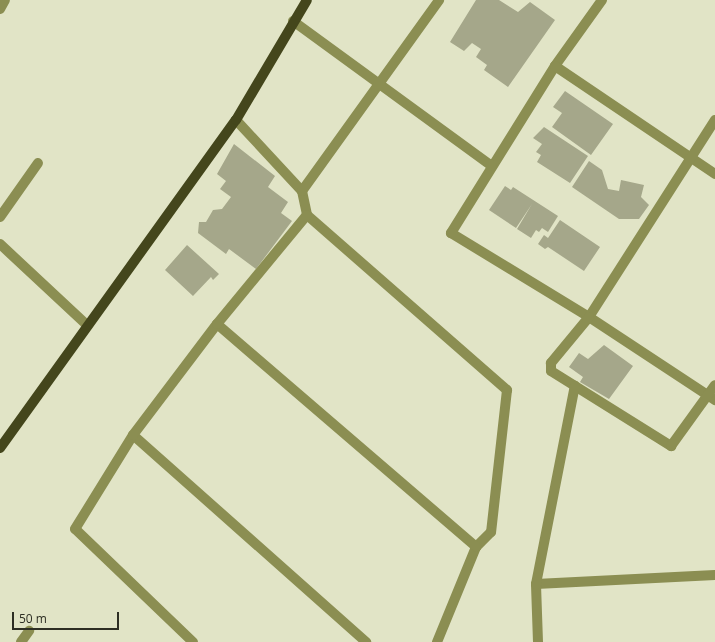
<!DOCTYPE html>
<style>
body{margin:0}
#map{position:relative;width:715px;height:642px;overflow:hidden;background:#e1e4c6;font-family:"Open Sans",sans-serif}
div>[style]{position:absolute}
.building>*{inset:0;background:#a5a78a}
.minor>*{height:10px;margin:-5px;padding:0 5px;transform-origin:5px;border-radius:5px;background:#8b8e52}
.major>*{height:10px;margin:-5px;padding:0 5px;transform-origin:5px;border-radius:5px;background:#44461c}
span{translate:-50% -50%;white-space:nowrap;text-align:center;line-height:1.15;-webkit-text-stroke:3px #e1e4c6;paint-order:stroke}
.scale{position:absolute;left:12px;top:612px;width:107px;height:18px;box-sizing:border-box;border:2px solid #2d2e23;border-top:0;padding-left:5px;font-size:12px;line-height:14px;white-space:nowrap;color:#2d2e23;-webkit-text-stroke:3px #e1e4c6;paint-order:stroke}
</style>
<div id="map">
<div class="building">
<i style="clip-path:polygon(476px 0,499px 0,518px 12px,530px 2px,555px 20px,508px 87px,484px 70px,487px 65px,476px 57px,481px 49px,472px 43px,464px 51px,450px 42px)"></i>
<i style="clip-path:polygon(565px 91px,613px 124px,591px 155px,552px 127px,562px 113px,553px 107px)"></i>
<i style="clip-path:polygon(544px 127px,588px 156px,570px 183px,537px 162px,541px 155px,536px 152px,542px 144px,533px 138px)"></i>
<i style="clip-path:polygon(234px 144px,275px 176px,268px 187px,288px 202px,281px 213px,292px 221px,256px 269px,229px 249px,226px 254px,198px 233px,199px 222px,206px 222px,213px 210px,222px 209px,231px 197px,220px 189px,226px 181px,217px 174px)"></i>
<i style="clip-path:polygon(589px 161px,602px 170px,608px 189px,619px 191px,621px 180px,644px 185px,641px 197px,649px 205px,639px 219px,619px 219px,572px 187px)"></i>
<i style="clip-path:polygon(505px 186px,511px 190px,513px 187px,558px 216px,548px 232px,542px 228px,539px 232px,536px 230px,531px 238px,517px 229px,532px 204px,516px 228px,489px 210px)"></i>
<i style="clip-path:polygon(560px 220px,600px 247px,584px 271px,548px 247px,545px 249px,538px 244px,544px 235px,548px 238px)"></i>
<i style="clip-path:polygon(187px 245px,219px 274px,213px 280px,211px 277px,193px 296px,165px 270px)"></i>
<i style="clip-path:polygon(604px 345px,633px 366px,609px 399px,580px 382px,583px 377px,569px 367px,579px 353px,588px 359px)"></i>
</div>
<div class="minor">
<i style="left:602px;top:0;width:81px;rotate:125.5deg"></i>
<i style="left:555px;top:66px;width:197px;rotate:121.9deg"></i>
<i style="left:451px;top:233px;width:162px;rotate:31.3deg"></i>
<i style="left:589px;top:317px;width:151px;rotate:33.4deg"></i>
<i style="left:0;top:9px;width:10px;rotate:-61deg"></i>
<i style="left:293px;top:21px;width:246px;rotate:36.1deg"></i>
<i style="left:555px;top:66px;width:193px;rotate:34deg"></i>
<i style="left:236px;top:120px;width:97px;rotate:47.1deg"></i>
<i style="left:302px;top:191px;width:25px;rotate:78deg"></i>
<i style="left:307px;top:215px;width:266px;rotate:41.2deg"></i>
<i style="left:507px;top:390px;width:143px;rotate:96.4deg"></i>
<i style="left:491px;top:532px;width:21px;rotate:135deg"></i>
<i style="left:476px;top:547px;width:103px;rotate:112.3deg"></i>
<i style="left:715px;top:120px;width:234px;rotate:122.6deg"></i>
<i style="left:589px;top:317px;width:60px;rotate:129.6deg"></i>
<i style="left:551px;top:363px;width:8px;rotate:90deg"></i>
<i style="left:551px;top:371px;width:142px;rotate:32deg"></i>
<i style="left:671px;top:446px;width:75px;rotate:-54.2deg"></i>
<i style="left:302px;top:191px;width:235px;rotate:-54.3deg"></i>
<i style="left:0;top:217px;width:66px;rotate:-54.9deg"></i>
<i style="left:0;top:244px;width:119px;rotate:43deg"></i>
<i style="left:217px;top:324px;width:342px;rotate:40.7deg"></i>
<i style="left:133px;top:435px;width:312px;rotate:41.6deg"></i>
<i style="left:536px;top:584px;width:179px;rotate:-2.9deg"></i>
<i style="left:21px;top:642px;width:14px;rotate:-54deg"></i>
<i style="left:193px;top:642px;width:163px;rotate:-136.2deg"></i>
<i style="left:75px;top:529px;width:110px;rotate:-58.3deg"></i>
<i style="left:133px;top:435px;width:139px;rotate:-52.9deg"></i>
<i style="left:217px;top:324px;width:141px;rotate:-50.5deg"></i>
<i style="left:538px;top:642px;width:58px;rotate:-92deg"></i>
<i style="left:536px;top:584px;width:202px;rotate:-78.9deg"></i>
</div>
<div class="major">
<i style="left:0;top:448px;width:404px;rotate:-54.3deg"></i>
<i style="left:236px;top:120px;width:139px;rotate:-59.4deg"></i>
</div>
<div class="scale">50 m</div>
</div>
